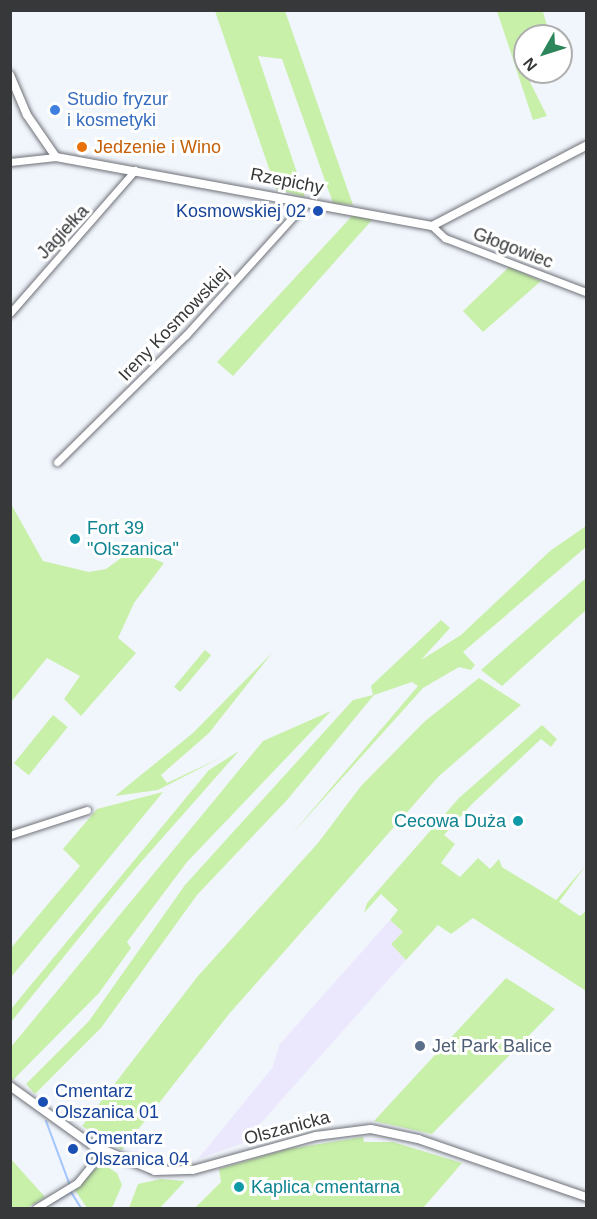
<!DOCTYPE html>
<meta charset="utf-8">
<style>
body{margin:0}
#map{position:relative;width:597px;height:1219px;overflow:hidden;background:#f1f5fc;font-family:Helvetica,sans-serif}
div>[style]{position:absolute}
.industrial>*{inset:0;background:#ebe8fe}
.green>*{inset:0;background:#c8f0a9;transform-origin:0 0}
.stream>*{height:2px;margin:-1px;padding:0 1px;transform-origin:1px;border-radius:1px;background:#a2c5fb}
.roads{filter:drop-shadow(0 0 2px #6e7177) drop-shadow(0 0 2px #6e7177)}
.minor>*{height:7px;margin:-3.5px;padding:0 3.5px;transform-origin:3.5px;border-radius:3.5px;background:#fff}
.tertiary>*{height:8px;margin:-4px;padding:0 4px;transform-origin:4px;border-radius:4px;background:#fff}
.dots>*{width:16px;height:16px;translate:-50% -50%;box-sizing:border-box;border:3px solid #fff;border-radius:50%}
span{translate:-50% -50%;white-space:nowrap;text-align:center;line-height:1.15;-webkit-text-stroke:6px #fff;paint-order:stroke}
.shop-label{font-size:18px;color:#366cbe}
.left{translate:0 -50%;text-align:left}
.food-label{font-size:18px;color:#c56008}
.street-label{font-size:18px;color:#36383a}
.transit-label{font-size:18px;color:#164399}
.right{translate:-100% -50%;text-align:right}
.culture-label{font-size:18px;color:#0d838f}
.service-label{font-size:18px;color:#4e5e75}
.frame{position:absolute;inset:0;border:12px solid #36383a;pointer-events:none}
.north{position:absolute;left:513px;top:24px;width:60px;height:60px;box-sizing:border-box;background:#fff;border:2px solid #afafb0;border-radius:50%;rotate:231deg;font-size:16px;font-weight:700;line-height:24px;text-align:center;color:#36383a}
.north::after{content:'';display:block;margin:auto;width:21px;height:27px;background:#2d865b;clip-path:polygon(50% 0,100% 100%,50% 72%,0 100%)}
</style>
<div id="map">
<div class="industrial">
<i style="clip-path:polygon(390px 920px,403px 932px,391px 944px,406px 960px,243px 1143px,198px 1159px,273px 1067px,279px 1045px)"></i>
</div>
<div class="green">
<i style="clip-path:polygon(215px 11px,285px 11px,353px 205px,333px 203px,282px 59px,258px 56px,305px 197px,276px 189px)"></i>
<i style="clip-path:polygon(497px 11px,543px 12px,550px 36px,525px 36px,525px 72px,547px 116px,533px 120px)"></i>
<i style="clip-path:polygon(353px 215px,372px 220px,233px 376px,217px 362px)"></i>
<i style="clip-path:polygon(509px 267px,541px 281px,483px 332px,463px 311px)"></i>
<i style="clip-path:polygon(11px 504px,43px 561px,89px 572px,106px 569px,132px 550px,164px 563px,134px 603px,118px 638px,136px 653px,81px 716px,64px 699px,80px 676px,47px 658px,11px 702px)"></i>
<i style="clip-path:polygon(586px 526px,586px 547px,463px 652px,475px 665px,471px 670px,459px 667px,423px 688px,291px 835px,418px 686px,412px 682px,374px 695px,287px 800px,197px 895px,101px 1028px,35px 1094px,26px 1084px,89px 1021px,185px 885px,353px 700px,373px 695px,371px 686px,441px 620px,450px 628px,421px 660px,461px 635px,550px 551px)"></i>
<i style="clip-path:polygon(586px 578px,586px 610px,502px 686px,481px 670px)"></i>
<i style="left:205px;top:650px;width:8px;height:48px;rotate:40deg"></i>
<i style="clip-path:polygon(272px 653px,209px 733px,161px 775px,167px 783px,222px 757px,158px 790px,115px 796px,193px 733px)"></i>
<i style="clip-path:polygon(479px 678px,521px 705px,439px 776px,229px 1014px,122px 1150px,82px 1126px,198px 976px,318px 843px,361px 786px,424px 722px)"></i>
<i style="clip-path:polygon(331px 711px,187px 862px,127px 942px,131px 948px,99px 993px,11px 1082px,11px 1047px,263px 741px)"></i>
<i style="left:53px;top:715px;width:19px;height:62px;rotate:39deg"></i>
<i style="clip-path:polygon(542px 725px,557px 739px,551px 747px,541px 739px,471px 805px,444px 835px,455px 844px,441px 863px,460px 877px,478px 858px,490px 869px,499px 859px,502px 867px,556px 900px,586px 865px,559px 902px,580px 916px,586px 911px,586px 991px,473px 918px,451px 934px,438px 925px,406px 960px,391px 944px,403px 932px,390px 920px,398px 910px,381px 894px,364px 913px,367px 903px,459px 798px)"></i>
<i style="clip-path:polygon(239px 751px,134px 870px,11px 1022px,11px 1009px,209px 770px)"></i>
<i style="clip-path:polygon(163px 792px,32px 952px,11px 977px,11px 948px,80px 866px,63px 849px,97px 809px)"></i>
<i style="clip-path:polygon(506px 978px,555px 1009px,432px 1134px,374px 1121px)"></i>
<i style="clip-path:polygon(363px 1137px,364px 1142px,393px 1142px,462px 1163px,423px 1208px,195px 1208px,221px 1182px,219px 1169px,288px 1149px)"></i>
<i style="clip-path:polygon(10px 1158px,45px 1197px,27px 1208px,11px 1208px)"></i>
<i style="clip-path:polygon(101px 1163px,117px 1173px,122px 1185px,112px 1208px,87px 1208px,75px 1190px)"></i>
<i style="clip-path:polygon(161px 1179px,185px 1181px,160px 1208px,129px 1208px,138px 1184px)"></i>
</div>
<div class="stream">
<i style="left:46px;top:1121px;width:66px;rotate:69.6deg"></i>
<i style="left:42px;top:1208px;width:33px;rotate:-29deg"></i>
<i style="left:71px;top:1192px;width:19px;rotate:58deg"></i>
</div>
<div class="roads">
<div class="minor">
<i style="left:10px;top:162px;width:46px;rotate:-6.2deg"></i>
<i style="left:432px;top:226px;width:18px;rotate:43deg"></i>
<i style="left:445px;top:238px;width:151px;rotate:21deg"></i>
<i style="left:10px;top:313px;width:190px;rotate:-48.8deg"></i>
<i style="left:57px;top:462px;width:181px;rotate:-44.6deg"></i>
<i style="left:186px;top:335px;width:179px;rotate:-47.9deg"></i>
<i style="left:10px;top:835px;width:81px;rotate:-18deg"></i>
<i style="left:36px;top:1208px;width:48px;rotate:-31.4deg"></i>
<i style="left:77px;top:1183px;width:41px;rotate:-50.9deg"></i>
</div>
<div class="tertiary">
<i style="left:10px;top:75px;width:43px;rotate:67deg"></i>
<i style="left:27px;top:115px;width:51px;rotate:55.4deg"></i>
<i style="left:56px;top:157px;width:382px;rotate:10.4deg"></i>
<i style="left:432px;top:226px;width:174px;rotate:-27.5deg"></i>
<i style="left:10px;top:1086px;width:101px;rotate:35.7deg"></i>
<i style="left:92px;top:1145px;width:68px;rotate:22.4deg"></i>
<i style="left:155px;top:1171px;width:38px;rotate:-2deg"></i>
<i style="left:193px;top:1170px;width:128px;rotate:-15.5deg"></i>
<i style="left:316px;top:1136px;width:55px;rotate:-7.3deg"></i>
<i style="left:371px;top:1129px;width:48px;rotate:12deg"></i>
<i style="left:418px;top:1139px;width:178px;rotate:19deg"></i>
</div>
</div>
<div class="dots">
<i style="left:55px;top:110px;background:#3f7fe0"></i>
<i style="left:82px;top:147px;background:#e8710a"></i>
<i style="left:318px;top:211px;background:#1a4fb4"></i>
<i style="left:75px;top:539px;background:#0f9aa8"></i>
<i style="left:518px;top:821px;background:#0f9aa8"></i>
<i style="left:420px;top:1046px;background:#5c6f8a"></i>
<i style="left:43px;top:1102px;background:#1a4fb4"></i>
<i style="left:73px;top:1149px;background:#1a4fb4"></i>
<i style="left:239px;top:1187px;background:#0f9aa8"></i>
</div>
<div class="shop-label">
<span class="left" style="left:67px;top:110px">Studio fryzur<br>i kosmetyki</span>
</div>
<div class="food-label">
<span class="left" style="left:94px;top:147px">Jedzenie i Wino</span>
</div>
<div class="street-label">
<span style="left:287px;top:181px;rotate:11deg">Rzepichy</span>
<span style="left:63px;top:232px;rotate:-47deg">Jagiełka</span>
<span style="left:513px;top:248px;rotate:21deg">Głogowiec</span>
<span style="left:174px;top:324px;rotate:-46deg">Ireny Kosmowskiej</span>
<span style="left:287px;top:1128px;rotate:-15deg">Olszanicka</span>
</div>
<div class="transit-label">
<span class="right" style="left:306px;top:211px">Kosmowskiej 02</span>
<span class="left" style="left:55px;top:1102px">Cmentarz<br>Olszanica 01</span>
<span class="left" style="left:85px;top:1149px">Cmentarz<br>Olszanica 04</span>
</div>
<div class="culture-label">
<span class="left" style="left:87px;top:539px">Fort 39<br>"Olszanica"</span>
<span class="right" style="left:506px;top:821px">Cecowa Duża</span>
<span class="left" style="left:251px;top:1187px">Kaplica cmentarna</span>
</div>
<div class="service-label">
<span class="left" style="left:432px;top:1046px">Jet Park Balice</span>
</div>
<div class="frame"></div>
<div class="north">N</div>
</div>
